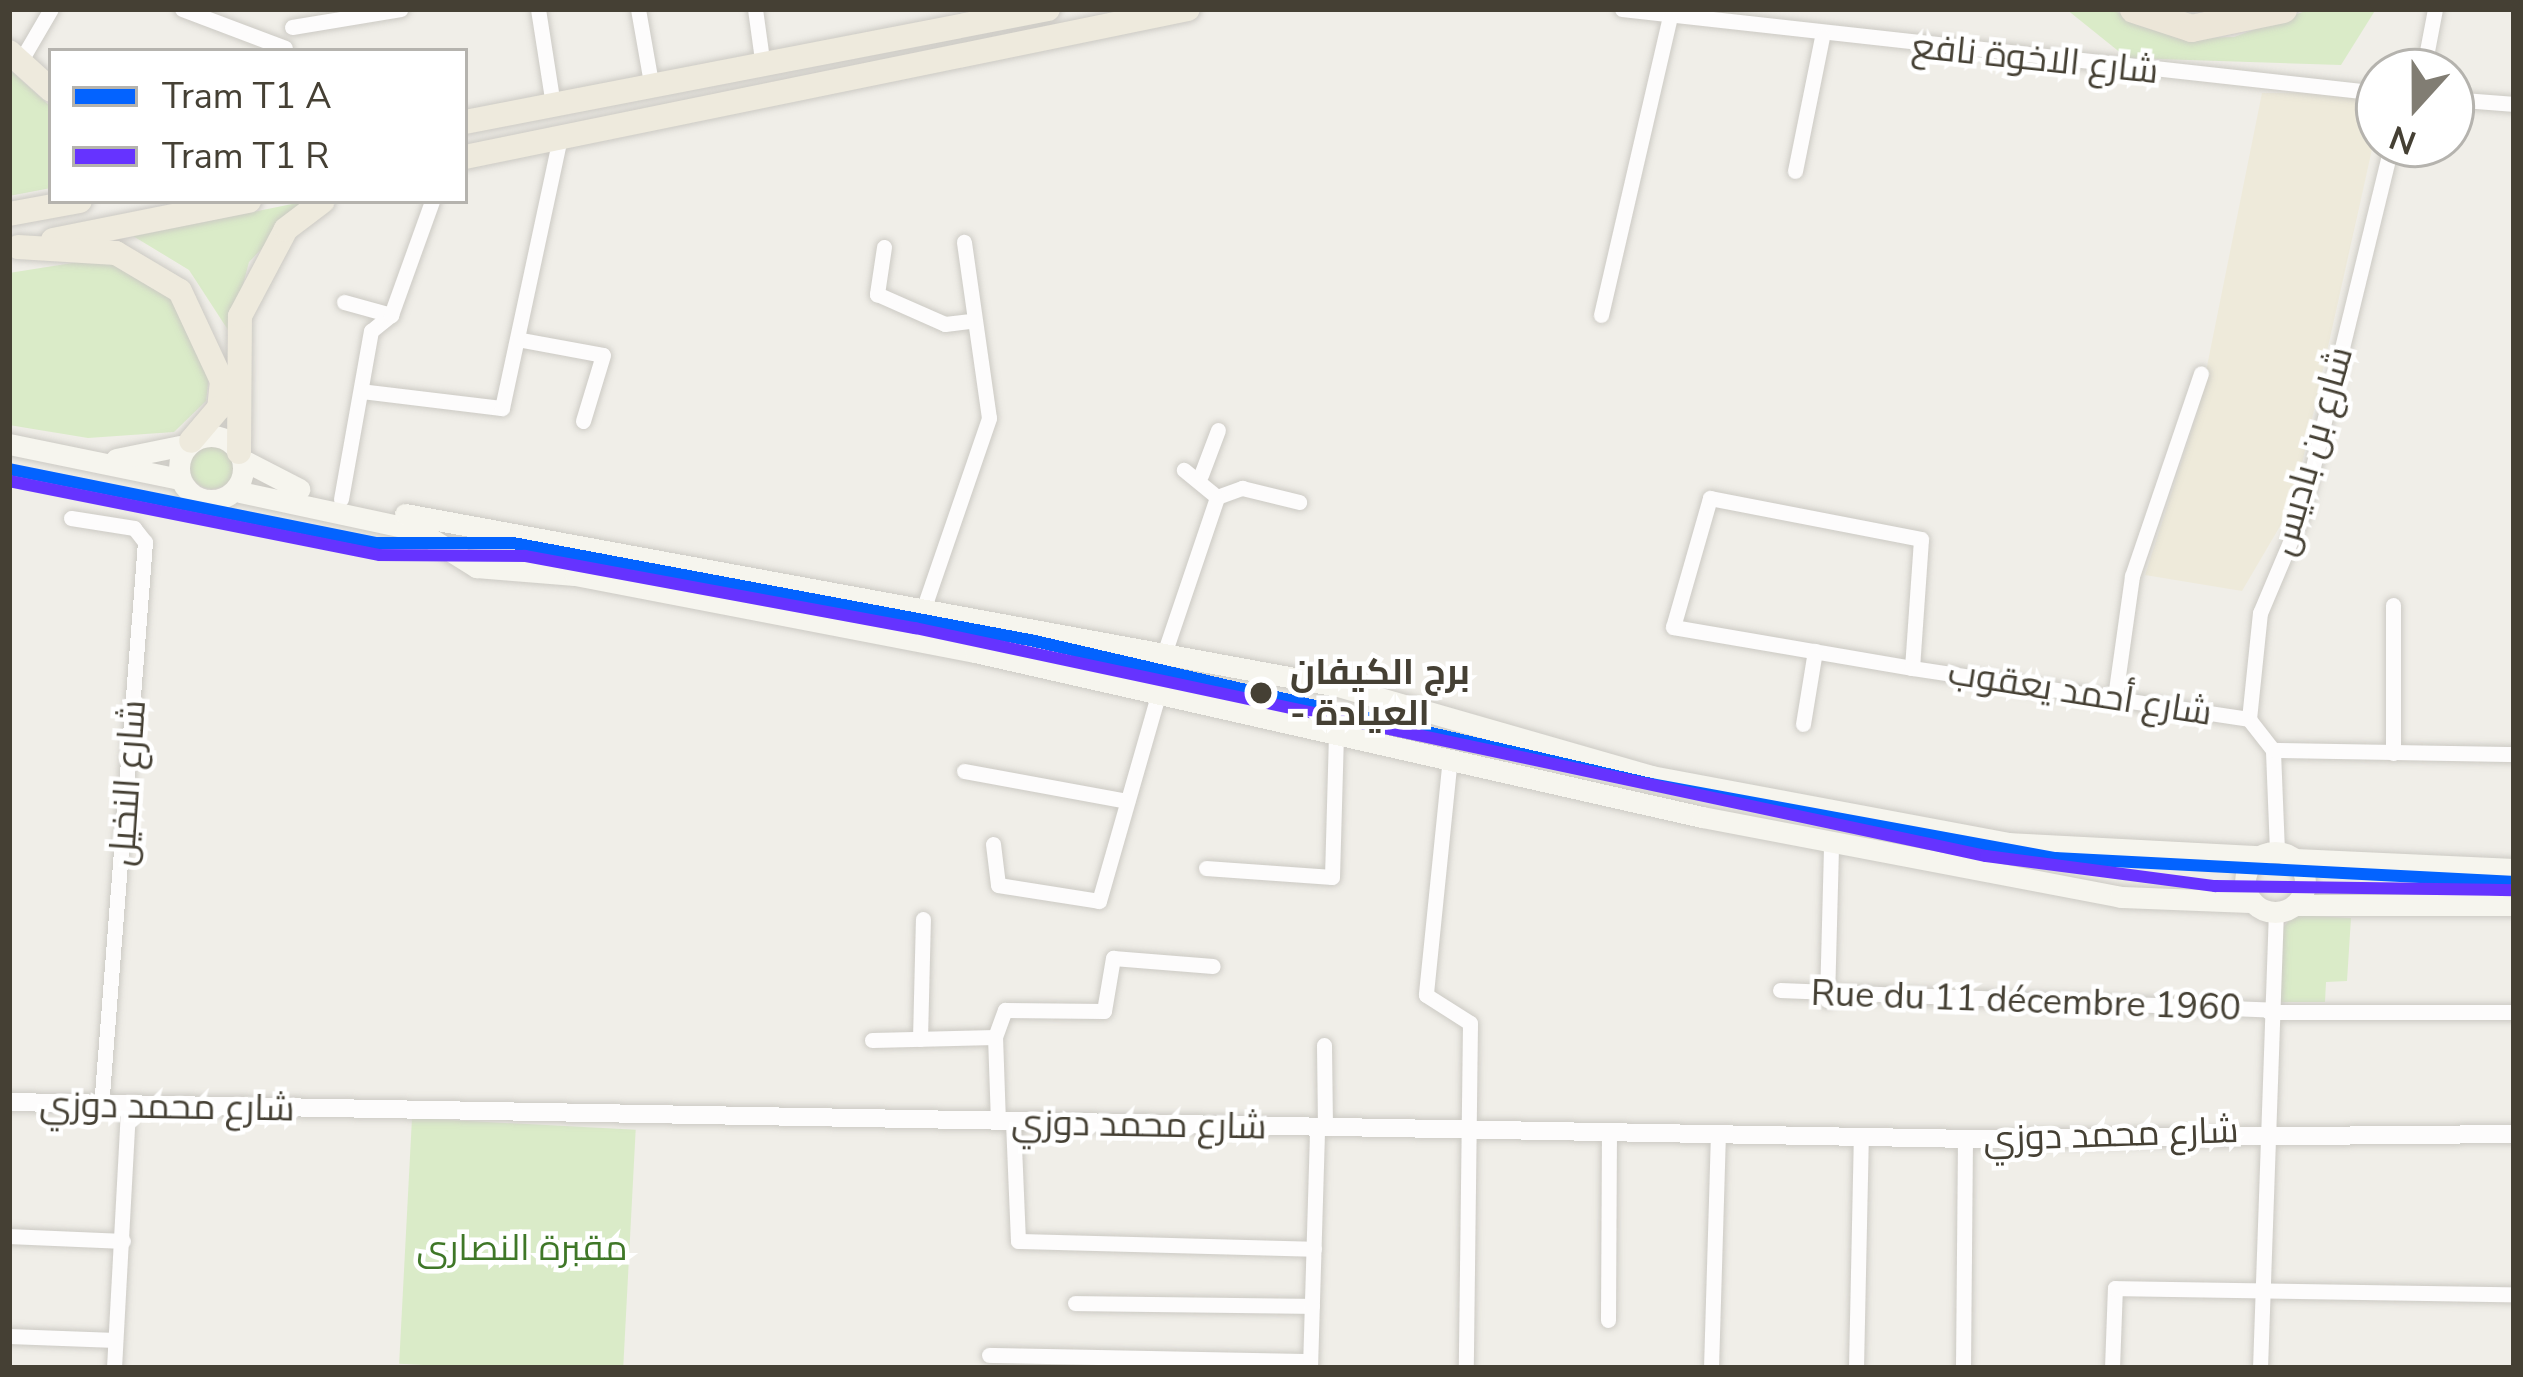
<!DOCTYPE html>
<meta charset="utf-8">
<style>
body{margin:0}
#map{position:relative;width:2523px;height:1377px;overflow:hidden;background:#f0eee8;font-family:"Nunito Sans",Cairo,sans-serif}
div>[style]{position:absolute}
.education>*{inset:0;background:#eeeada}
.green>*{inset:0;background:#daebc8;transform-origin:0 0}
.round{border-radius:50%}
.roads{filter:drop-shadow(0 0 3px #cccac4) drop-shadow(0 0 3px #cccac4)}
.minor>*{height:15px;margin:-7.5px;padding:0 7.5px;transform-origin:7.5px;border-radius:7.5px;background:#fdfcfc}
.tertiary>*{height:18px;margin:-9px;padding:0 9px;transform-origin:9px;border-radius:9px;background:#fdfcfc}
.secondary>*{height:21px;margin:-10.5px;padding:0 10.5px;transform-origin:10.5px;border-radius:10.5px;background:#f6f5ee}
.secondary>.ring{margin:-10.5px;padding:0;box-sizing:content-box;background:none;border:21px solid #f6f5ee;border-radius:50%}
.trunk>*{height:24px;margin:-12px;padding:0 12px;transform-origin:12px;border-radius:12px;background:#eeeadd}
.motorway>*{height:27px;margin:-13.5px;padding:0 13.5px;transform-origin:13.5px;border-radius:13.5px;background:#ece6d8}
.tram-1>*{height:12px;margin:-6px;padding:0 6px;transform-origin:6px;border-radius:6px;background:#0363ff}
.tram-2>*{height:12px;margin:-6px;padding:0 6px;transform-origin:6px;border-radius:6px;background:#63f}
.dots>*{width:33px;height:33px;translate:-50% -50%;box-sizing:border-box;border:6px solid #fff;border-radius:50%}
span{translate:-50% -50%;white-space:nowrap;text-align:center;line-height:1.15;-webkit-text-stroke:9px #fff;paint-order:stroke}
.street-label{font-size:36px;color:#454034}
.stop-label{font-size:36px;color:#454034;font-weight:700}
.left{translate:0 -50%;text-align:left}
.park-label{font-size:36px;color:#3f7727}
.frame{position:absolute;inset:0;border:12px solid #454034;pointer-events:none}
.legend{position:absolute;left:48px;top:48px;width:420px;height:156px;box-sizing:border-box;background:#fff;border:3px solid #b5b3ae;margin:0;padding:15px 21px;list-style:none;font-size:36px;color:#454034}
.legend li{display:flex;align-items:center;gap:24px;height:60px}
.legend b{width:60px;border:3px solid #b5b3ae}
.north{position:absolute;left:2355px;top:48px;width:120px;height:120px;box-sizing:border-box;background:#fff;border:3px solid #b5b3ae;border-radius:50%;rotate:201deg;font-size:33px;font-weight:700;line-height:48px;text-align:center;color:#454034}
.north::after{content:'';display:block;margin:auto;width:42px;height:54px;background:#817d73;clip-path:polygon(50% 0,100% 100%,50% 72%,0 100%)}
</style>
<div id="map">
<div class="education">
<i style="clip-path:polygon(2262px 93px,2379px 93px,2379px 118px,2293px 504px,2242px 591px,2145px 575px,2198px 411px)"></i>
</div>
<div class="green">
<i style="clip-path:polygon(2066px 9px,2108px 9px,2194px 38px,2234px 37px,2311px 9px,2376px 9px,2341px 65px,2127px 58px)"></i>
<i style="clip-path:polygon(9px 69px,51px 107px,51px 188px,9px 196px)"></i>
<i style="clip-path:polygon(307px 201px,249px 262px,230px 333px,189px 270px,133px 236px)"></i>
<i style="clip-path:polygon(110px 257px,169px 285px,209px 376px,206px 401px,174px 432px,88px 438px,9px 425px,9px 273px)"></i>
<i class="round" style="left:189px;top:443px;width:46px;height:46px"></i>
<i style="clip-path:polygon(2293px 915px,2351px 918px,2347px 981px,2326px 982px,2325px 1002px,2278px 1002px,2280px 932px)"></i>
<i style="left:412px;top:1118px;width:224px;height:246px;rotate:3deg"></i>
</div>
<div class="roads">
<div class="minor">
<i style="left:182px;top:9px;width:110px;rotate:20.7deg"></i>
<i style="left:538px;top:9px;width:97px;rotate:81.1deg"></i>
<i style="left:638px;top:9px;width:80px;rotate:80deg"></i>
<i style="left:755px;top:9px;width:59px;rotate:82.1deg"></i>
<i style="left:1622px;top:9px;width:762px;rotate:6.33deg"></i>
<i style="left:292px;top:27px;width:110px;rotate:-9.4deg"></i>
<i style="left:20px;top:62px;width:61px;rotate:-59.7deg"></i>
<i style="left:2423px;top:72px;width:64px;rotate:-79.2deg"></i>
<i style="left:2451px;top:99px;width:63px;rotate:4.5deg"></i>
<i style="left:1795px;top:171px;width:137px;rotate:-78.6deg"></i>
<i style="left:884px;top:247px;width:48px;rotate:98.5deg"></i>
<i style="left:877px;top:294px;width:74px;rotate:23.8deg"></i>
<i style="left:945px;top:324px;width:26px;rotate:-7deg"></i>
<i style="left:344px;top:302px;width:49px;rotate:15.5deg"></i>
<i style="left:1601px;top:315px;width:303px;rotate:-77deg"></i>
<i style="left:522px;top:340px;width:82px;rotate:10.5deg"></i>
<i style="left:603px;top:355px;width:69px;rotate:106.9deg"></i>
<i style="left:361px;top:391px;width:142px;rotate:6.9deg"></i>
<i style="left:502px;top:408px;width:272px;rotate:-77.9deg"></i>
<i style="left:1201px;top:475px;width:48px;rotate:-69.3deg"></i>
<i style="left:1217px;top:497px;width:27px;rotate:-20deg"></i>
<i style="left:1242px;top:488px;width:59px;rotate:13.8deg"></i>
<i style="left:341px;top:499px;width:171px;rotate:-79.9deg"></i>
<i style="left:371px;top:331px;width:26px;rotate:-39deg"></i>
<i style="left:391px;top:315px;width:121px;rotate:-70.2deg"></i>
<i style="left:71px;top:518px;width:64px;rotate:9deg"></i>
<i style="left:134px;top:528px;width:18px;rotate:52deg"></i>
<i style="left:145px;top:542px;width:567px;rotate:94.45deg"></i>
<i style="left:2393px;top:605px;width:148px;rotate:90deg"></i>
<i style="left:923px;top:610px;width:203px;rotate:-71deg"></i>
<i style="left:989px;top:418px;width:178px;rotate:-98.1deg"></i>
<i style="left:1164px;top:654px;width:166px;rotate:-71.3deg"></i>
<i style="left:1217px;top:497px;width:43px;rotate:-140.7deg"></i>
<i style="left:1912px;top:668px;width:129px;rotate:-86deg"></i>
<i style="left:1921px;top:539px;width:215px;rotate:-169deg"></i>
<i style="left:1710px;top:498px;width:134px;rotate:106deg"></i>
<i style="left:1673px;top:627px;width:242px;rotate:9.7deg"></i>
<i style="left:1912px;top:668px;width:341px;rotate:8.6deg"></i>
<i style="left:2115px;top:697px;width:122px;rotate:-82deg"></i>
<i style="left:2132px;top:576px;width:214px;rotate:-71.2deg"></i>
<i style="left:1803px;top:724px;width:74px;rotate:-80.7deg"></i>
<i style="left:2273px;top:750px;width:39px;rotate:-128deg"></i>
<i style="left:2249px;top:719px;width:107px;rotate:-84.1deg"></i>
<i style="left:2260px;top:613px;width:105px;rotate:-67.1deg"></i>
<i style="left:2301px;top:516px;width:383px;rotate:-76.3deg"></i>
<i style="left:1450px;top:757px;width:239px;rotate:95.8deg"></i>
<i style="left:1426px;top:995px;width:52px;rotate:32.5deg"></i>
<i style="left:1470px;top:1023px;width:345px;rotate:90.7deg"></i>
<i style="left:964px;top:771px;width:166px;rotate:10.4deg"></i>
<i style="left:993px;top:844px;width:41px;rotate:83deg"></i>
<i style="left:998px;top:885px;width:102px;rotate:9deg"></i>
<i style="left:1099px;top:901px;width:217px;rotate:-74deg"></i>
<i style="left:2277px;top:851px;width:101px;rotate:-92.3deg"></i>
<i style="left:2273px;top:750px;width:241px;rotate:1deg"></i>
<i style="left:1206px;top:868px;width:126px;rotate:4.1deg"></i>
<i style="left:1332px;top:877px;width:142px;rotate:-88.4deg"></i>
<i style="left:1780px;top:990px;width:488px;rotate:2.3deg"></i>
<i style="left:1827px;top:1000px;width:158px;rotate:-88.5deg"></i>
<i style="left:2269px;top:1012px;width:245px"></i>
<i style="left:920px;top:1039px;width:120px;rotate:-88.6deg"></i>
<i style="left:872px;top:1040px;width:123px;rotate:-1.4deg"></i>
<i style="left:1324px;top:1045px;width:83px;rotate:89.3deg"></i>
<i style="left:998px;top:1122px;width:85px;rotate:-92deg"></i>
<i style="left:995px;top:1037px;width:29px;rotate:-70deg"></i>
<i style="left:1005px;top:1010px;width:99px;rotate:0.6deg"></i>
<i style="left:1104px;top:1011px;width:54px;rotate:-80.4deg"></i>
<i style="left:1113px;top:958px;width:100px;rotate:4.6deg"></i>
<i style="left:1013px;top:1122px;width:119px;rotate:87.6deg"></i>
<i style="left:1018px;top:1241px;width:296px;rotate:1.5deg"></i>
<i style="left:9px;top:1236px;width:114px;rotate:2.5deg"></i>
<i style="left:1075px;top:1303px;width:237px;rotate:0.7deg"></i>
<i style="left:1608px;top:1320px;width:187px;rotate:-89.7deg"></i>
<i style="left:9px;top:1336px;width:106px;rotate:2.2deg"></i>
<i style="left:989px;top:1355px;width:321px;rotate:1.1deg"></i>
<i style="left:114px;top:1368px;width:261px;rotate:-86.9deg"></i>
<i style="left:1310px;top:1368px;width:240px;rotate:-88.3deg"></i>
<i style="left:1711px;top:1368px;width:233px;rotate:-88.3deg"></i>
<i style="left:1856px;top:1368px;width:231px;rotate:-88.8deg"></i>
<i style="left:1963px;top:1368px;width:229px;rotate:-89.5deg"></i>
<i style="left:2112px;top:1368px;width:80px;rotate:-87.9deg"></i>
<i style="left:2115px;top:1288px;width:399px;rotate:0.9deg"></i>
<i style="left:2260px;top:1368px;width:456px;rotate:-88deg"></i>
</div>
<div class="tertiary">
<i style="left:9px;top:1102px;width:1956px;rotate:1.08deg"></i>
<i style="left:1965px;top:1139px;width:549px;rotate:-0.52deg"></i>
</div>
<div class="secondary">
<i class="ring" style="left:179px;top:436px;width:43px;height:43px"></i>
<i style="left:9px;top:444px;width:169px;rotate:11.6deg"></i>
<i style="left:116px;top:459px;width:65px;rotate:-11.5deg"></i>
<i style="left:247px;top:462px;width:59px;rotate:27.4deg"></i>
<i style="left:240px;top:492px;width:181px;rotate:12.1deg"></i>
<i style="left:417px;top:530px;width:70px;rotate:32.1deg"></i>
<i style="left:476px;top:567px;width:99px;rotate:4.6deg"></i>
<i style="left:575px;top:575px;width:407px;rotate:10.9deg"></i>
<i style="left:975px;top:652px;width:745px;rotate:12.79deg"></i>
<i style="left:1702px;top:817px;width:426px;rotate:10.8deg"></i>
<i style="left:2120px;top:897px;width:132px;rotate:2.2deg"></i>
<i style="left:405px;top:514px;width:949px;rotate:10.45deg"></i>
<i style="left:1338px;top:686px;width:326px;rotate:16deg"></i>
<i style="left:1651px;top:776px;width:363px;rotate:10.6deg"></i>
<i style="left:2008px;top:843px;width:250px;rotate:3deg"></i>
<i class="ring" style="left:2245px;top:852px;width:39px;height:39px"></i>
<i style="left:2295px;top:859px;width:219px;rotate:2.6deg"></i>
<i style="left:2295px;top:905px;width:219px"></i>
</div>
<div class="trunk">
<i style="left:9px;top:52px;width:57px;rotate:42.1deg"></i>
<i style="left:465px;top:122px;width:594px;rotate:-10.97deg"></i>
<i style="left:465px;top:157px;width:738px;rotate:-11.57deg"></i>
<i style="left:9px;top:214px;width:72px;rotate:-10.4deg"></i>
<i style="left:53px;top:240px;width:200px;rotate:-11.3deg"></i>
<i style="left:18px;top:247px;width:98px;rotate:3.5deg"></i>
<i style="left:116px;top:253px;width:74px;rotate:30.7deg"></i>
<i style="left:180px;top:291px;width:99px;rotate:65deg"></i>
<i style="left:222px;top:381px;width:27px;rotate:96deg"></i>
<i style="left:219px;top:408px;width:43px;rotate:130.3deg"></i>
<i style="left:239px;top:452px;width:136px;rotate:-89.6deg"></i>
<i style="left:240px;top:316px;width:98px;rotate:-62.1deg"></i>
<i style="left:286px;top:229px;width:46px;rotate:-37.1deg"></i>
</div>
<div class="motorway">
<i style="left:2133px;top:9px;width:61px;rotate:18.1deg"></i>
<i style="left:2191px;top:28px;width:94px;rotate:-11.7deg"></i>
</div>
</div>
<div class="tram-1">
<i style="left:9px;top:469px;width:373px;rotate:11.4deg"></i>
<i style="left:375px;top:543px;width:138px"></i>
<i style="left:513px;top:543px;width:531px;rotate:10.63deg"></i>
<i style="left:1035px;top:641px;width:632px;rotate:13.07deg"></i>
<i style="left:1651px;top:784px;width:412px;rotate:10.4deg"></i>
<i style="left:2056px;top:858px;width:459px;rotate:3deg"></i>
</div>
<div class="tram-2">
<i style="left:9px;top:481px;width:378px;rotate:11.3deg"></i>
<i style="left:380px;top:555px;width:145px;rotate:0.4deg"></i>
<i style="left:525px;top:556px;width:397px;rotate:10.5deg"></i>
<i style="left:915px;top:628px;width:1095px;rotate:12.02deg"></i>
<i style="left:1986px;top:856px;width:231px;rotate:7.5deg"></i>
<i style="left:2215px;top:886px;width:299px;rotate:0.8deg"></i>
</div>
<div class="dots">
<i style="left:1261px;top:693px;background:#454034"></i>
</div>
<div class="street-label">
<span style="left:2035px;top:59px;rotate:6deg">شارع الاخوة نافع</span>
<span style="left:2312px;top:451px;rotate:-74deg">شارع بن باديس</span>
<span style="left:2080px;top:693px;rotate:9deg">شارع أحمد يعقوب</span>
<span style="left:128px;top:783px;rotate:-86deg">شارع النخيل</span>
<span style="left:2026px;top:1001px;rotate:2deg">Rue du 11 décembre 1960</span>
<span style="left:167px;top:1107px;rotate:1deg">شارع محمد دوزي</span>
<span style="left:1139px;top:1125px;rotate:1deg">شارع محمد دوزي</span>
<span style="left:2111px;top:1135px;rotate:-2deg">شارع محمد دوزي</span>
</div>
<div class="stop-label">
<span class="left" style="left:1290px;top:693px">برج الكيفان<br>- العيادة</span>
</div>
<div class="park-label">
<span style="left:522px;top:1249px">مقبرة النصارى</span>
</div>
<div class="frame"></div>
<ul class="legend">
<li><b style="height:15px;background:#0363ff"></b>Tram T1 A</li>
<li><b style="height:15px;background:#63f"></b>Tram T1 R</li>
</ul>
<div class="north">N</div>
</div>
